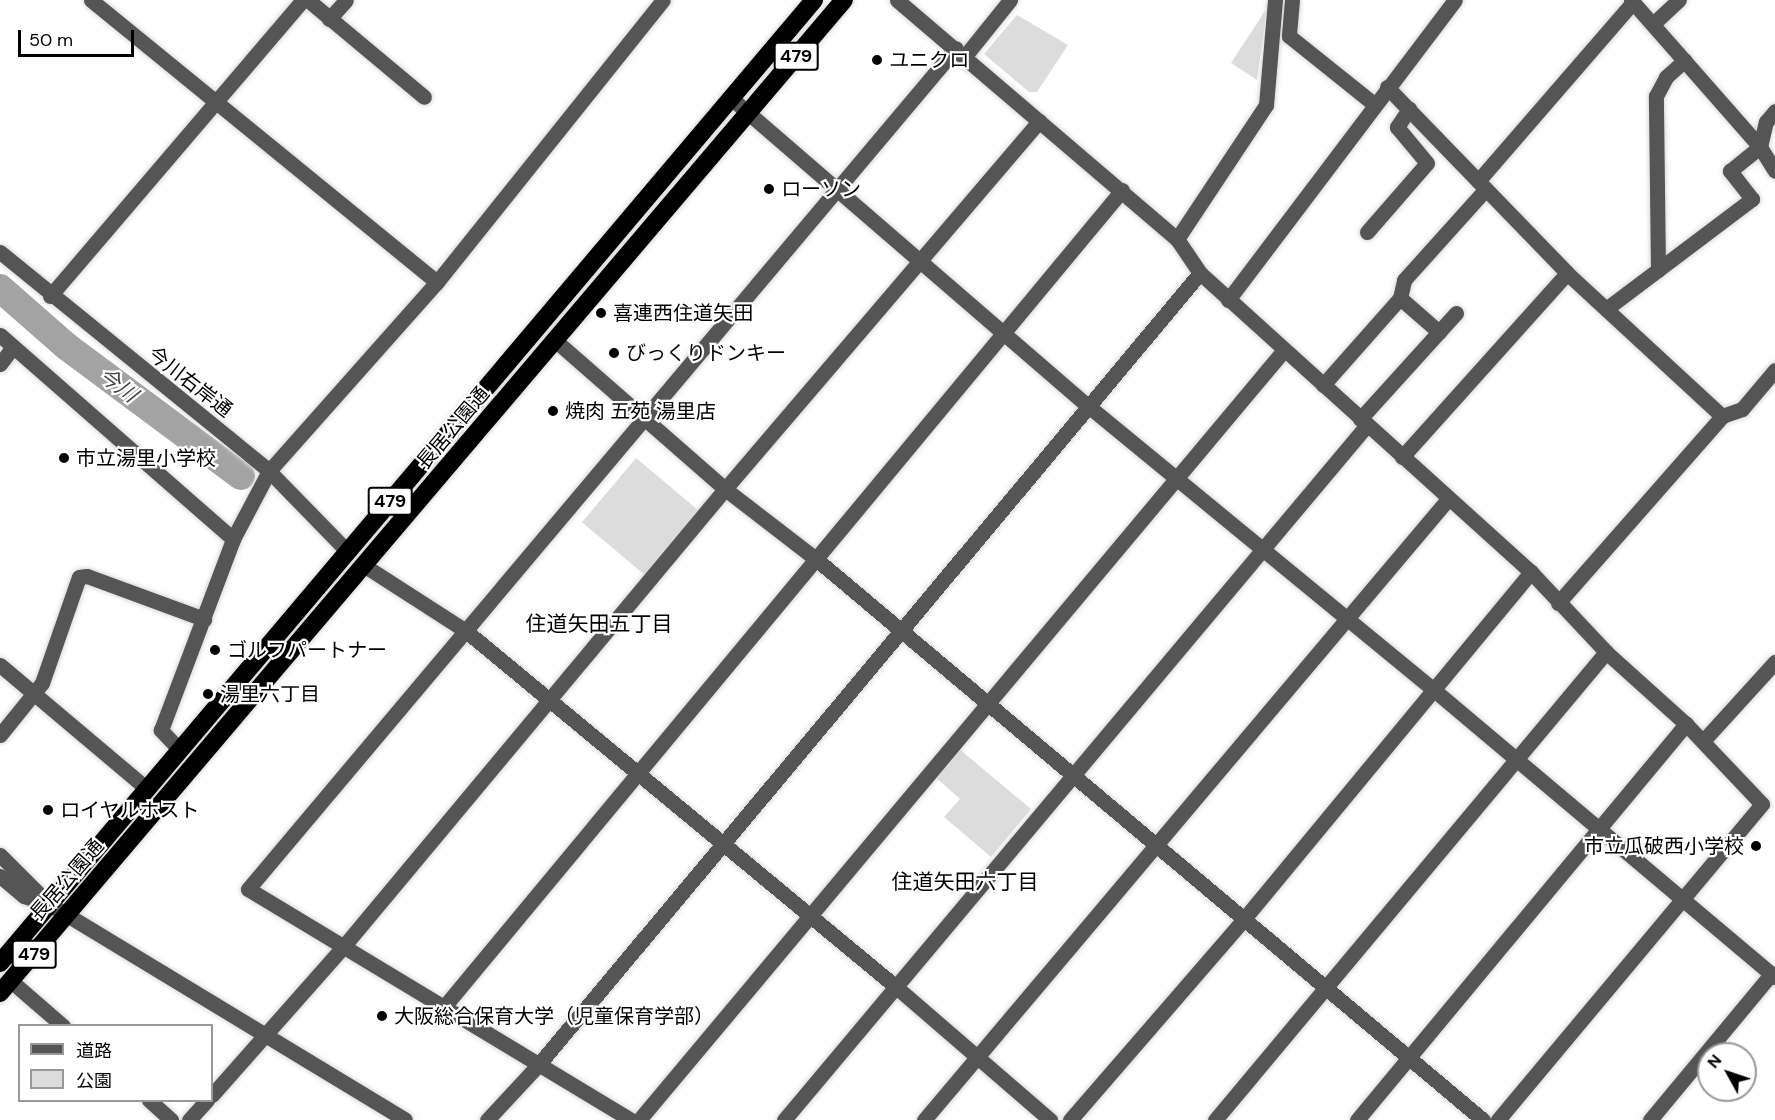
<!DOCTYPE html>
<meta charset="utf-8">
<style>
body{margin:0}
#map{position:relative;width:1775px;height:1120px;overflow:hidden;background:#fff;font-family:"DM Sans","Noto Sans JP",sans-serif}
div>[style]{position:absolute}
.green>*{inset:0;background:#dcdcdc;transform-origin:0 0}
.river>*{height:28px;margin:-14px;padding:0 14px;transform-origin:14px;border-radius:14px;background:#a3a3a3}
.roads{filter:drop-shadow(0 0 2px #dbdbdb) drop-shadow(0 0 2px #dbdbdb)}
.minor>*{height:15px;margin:-7.5px;padding:0 7.5px;transform-origin:7.5px;border-radius:7.5px;background:#555}
.highway>*{height:18px;margin:-9px;padding:0 9px;transform-origin:9px;border-radius:9px;background:#000}
.dots>*{width:16px;height:16px;translate:-50% -50%;box-sizing:border-box;border:3px solid #fff;border-radius:50%}
span{translate:-50% -50%;white-space:nowrap;text-align:center;line-height:1.15;-webkit-text-stroke:4.5px #fff;paint-order:stroke}
.shield-label span{padding:2px 4px;background:#fff;border:2px solid;border-radius:4px;-webkit-text-stroke-width:0}
.shield-label{font-size:18px;color:#000;font-weight:700}
.poi-label{font-size:20px;color:#000}
.left{translate:0 -50%;text-align:left}
.right{translate:-100% -50%;text-align:right}
.street-label{font-size:20px;color:#000}
.water-label{font-size:21px;color:#444;font-style:italic}
.neighbourhood-label{font-size:21px;color:#000}
.legend{position:absolute;left:18px;top:1024px;width:195px;height:78px;box-sizing:border-box;background:#fff;border:2px solid #999;margin:0;padding:8px 10px;list-style:none;font-size:18px;color:#000}
.legend li{display:flex;align-items:center;gap:12px;height:30px}
.legend b{width:30px;border:2px solid #999}
.north{position:absolute;left:1697px;top:1042px;width:60px;height:60px;box-sizing:border-box;background:#fff;border:2px solid #999;border-radius:50%;rotate:310deg;font-size:16px;font-weight:700;line-height:24px;text-align:center;color:#000}
.north::after{content:'';display:block;margin:auto;width:21px;height:27px;background:#000;clip-path:polygon(50% 0,100% 100%,50% 72%,0 100%)}
.scale{position:absolute;left:18px;top:30px;width:116px;height:27px;box-sizing:border-box;border:3px solid #000;border-top:0;padding-left:8px;font-size:18px;line-height:21px;white-space:nowrap;color:#000;-webkit-text-stroke:4px #fff;paint-order:stroke}
</style>
<div id="map">
<div class="green">
<i style="clip-path:polygon(1267px 8px,1257px 80px,1231px 63px)"></i>
<i style="clip-path:polygon(1017px 15px,1068px 45px,1037px 92px,1029px 92px,984px 54px)"></i>
<i style="left:636px;top:458px;width:82px;height:84px;rotate:40deg"></i>
<i style="clip-path:polygon(958px 748px,1031px 809px,991px 857px,944px 817px,960px 799px,934px 776px)"></i>
</div>
<div class="river">
<i style="left:0;top:288px;width:88px;rotate:41.3deg"></i>
<i style="left:66px;top:346px;width:218px;rotate:36.6deg"></i>
</div>
<div class="roads">
<div class="minor">
<i style="left:91px;top:0;width:446px;rotate:39.2deg"></i>
<i style="left:308px;top:0;width:151px;rotate:39.9deg"></i>
<i style="left:897px;top:0;width:368px;rotate:40.5deg"></i>
<i style="left:1177px;top:239px;width:41px;rotate:55.9deg"></i>
<i style="left:1200px;top:273px;width:446px;rotate:42.1deg"></i>
<i style="left:1531px;top:572px;width:110px;rotate:46.8deg"></i>
<i style="left:1606px;top:652px;width:108px;rotate:42deg"></i>
<i style="left:1686px;top:724px;width:110px;rotate:46.5deg"></i>
<i style="left:1762px;top:804px;width:412px;rotate:129.9deg"></i>
<i style="left:1292px;top:0;width:36px;rotate:95deg"></i>
<i style="left:1289px;top:36px;width:109px;rotate:38.7deg"></i>
<i style="left:1631px;top:0;width:196px;rotate:48.7deg"></i>
<i style="left:1760px;top:147px;width:28px;rotate:58deg"></i>
<i style="left:329px;top:19px;width:25px;rotate:-48deg"></i>
<i style="left:1654px;top:23px;width:34px;rotate:-43deg"></i>
<i style="left:965px;top:56px;width:72px;rotate:-51.2deg"></i>
<i style="left:1387px;top:87px;width:259px;rotate:45.9deg"></i>
<i style="left:1567px;top:273px;width:211px;rotate:42.7deg"></i>
<i style="left:731px;top:98px;width:470px;rotate:40.8deg"></i>
<i style="left:1087px;top:405px;width:449px;rotate:39.4deg"></i>
<i style="left:1434px;top:690px;width:446px;rotate:40.1deg"></i>
<i style="left:1478px;top:181px;width:237px;rotate:-49.1deg"></i>
<i style="left:1367px;top:232px;width:91px;rotate:-49deg"></i>
<i style="left:1427px;top:163px;width:47px;rotate:-129.8deg"></i>
<i style="left:1397px;top:127px;width:22px;rotate:-56deg"></i>
<i style="left:1177px;top:239px;width:161px;rotate:-56.4deg"></i>
<i style="left:1266px;top:105px;width:105px;rotate:-85.1deg"></i>
<i style="left:0;top:252px;width:347px;rotate:39.1deg"></i>
<i style="left:269px;top:471px;width:113px;rotate:45.7deg"></i>
<i style="left:1658px;top:270px;width:174px;rotate:-90.7deg"></i>
<i style="left:1656px;top:96px;width:21px;rotate:-62deg"></i>
<i style="left:1666px;top:77px;width:25px;rotate:-42deg"></i>
<i style="left:50px;top:296px;width:389px;rotate:-49.5deg"></i>
<i style="left:1400px;top:298px;width:52px;rotate:41.1deg"></i>
<i style="left:1228px;top:300px;width:376px;rotate:-52.9deg"></i>
<i style="left:1606px;top:309px;width:183px;rotate:-37deg"></i>
<i style="left:1752px;top:199px;width:36px;rotate:-128deg"></i>
<i style="left:1730px;top:171px;width:38px;rotate:-39deg"></i>
<i style="left:1760px;top:147px;width:26px;rotate:-77deg"></i>
<i style="left:1766px;top:122px;width:14px;rotate:-51deg"></i>
<i style="left:0;top:335px;width:310px;rotate:41.2deg"></i>
<i style="left:556px;top:341px;width:225px;rotate:41.2deg"></i>
<i style="left:725px;top:489px;width:115px;rotate:37.6deg"></i>
<i style="left:816px;top:559px;width:872px;rotate:40.07deg"></i>
<i style="left:0;top:364px;width:21px;rotate:-53deg"></i>
<i style="left:1323px;top:385px;width:116px;rotate:-48.5deg"></i>
<i style="left:1400px;top:298px;width:18px;rotate:-77deg"></i>
<i style="left:1404px;top:280px;width:122px;rotate:-48deg"></i>
<i style="left:1360px;top:419px;width:143px;rotate:-47.8deg"></i>
<i style="left:1402px;top:457px;width:247px;rotate:-48.1deg"></i>
<i style="left:365px;top:566px;width:120px;rotate:32.8deg"></i>
<i style="left:466px;top:631px;width:557px;rotate:39.61deg"></i>
<i style="left:895px;top:986px;width:205px;rotate:40.8deg"></i>
<i style="left:1558px;top:603px;width:249px;rotate:-48.7deg"></i>
<i style="left:1722px;top:416px;width:21px;rotate:-19deg"></i>
<i style="left:1742px;top:409px;width:51px;rotate:-49.8deg"></i>
<i style="left:0;top:665px;width:192px;rotate:40.1deg"></i>
<i style="left:0;top:735px;width:67px;rotate:-51.1deg"></i>
<i style="left:42px;top:683px;width:112px;rotate:-70.8deg"></i>
<i style="left:79px;top:577px;width:8px;rotate:-7deg"></i>
<i style="left:87px;top:576px;width:125px;rotate:20.2deg"></i>
<i style="left:1703px;top:741px;width:107px;rotate:-47.7deg"></i>
<i style="left:180px;top:750px;width:28px;rotate:-134deg"></i>
<i style="left:161px;top:730px;width:204px;rotate:-69.3deg"></i>
<i style="left:233px;top:539px;width:77px;rotate:-62.1deg"></i>
<i style="left:269px;top:471px;width:253px;rotate:-48.4deg"></i>
<i style="left:437px;top:282px;width:361px;rotate:-51.3deg"></i>
<i style="left:0;top:855px;width:69px;rotate:45deg"></i>
<i style="left:0;top:876px;width:31px;rotate:40deg"></i>
<i style="left:24px;top:896px;width:26px;rotate:18deg"></i>
<i style="left:49px;top:904px;width:416px;rotate:31.2deg"></i>
<i style="left:11px;top:981px;width:69px;rotate:40.9deg"></i>
<i style="left:443px;top:1008px;width:1063px;rotate:-50.3deg"></i>
<i style="left:212px;top:1095px;width:198px;rotate:-48.5deg"></i>
<i style="left:343px;top:947px;width:596px;rotate:-50.17deg"></i>
<i style="left:725px;top:489px;width:484px;rotate:-49.5deg"></i>
<i style="left:149px;top:1100px;width:30px;rotate:42deg"></i>
<i style="left:189px;top:1120px;width:27px;rotate:-48deg"></i>
<i style="left:487px;top:1120px;width:76px;rotate:-47.1deg"></i>
<i style="left:539px;top:1064px;width:1031px;rotate:-50.12deg"></i>
<i style="left:631px;top:1120px;width:447px;rotate:-148.9deg"></i>
<i style="left:248px;top:889px;width:1099px;rotate:-49.91deg"></i>
<i style="left:639px;top:1120px;width:1004px;rotate:-50.05deg"></i>
<i style="left:784px;top:1120px;width:907px;rotate:-50.01deg"></i>
<i style="left:924px;top:1120px;width:813px;rotate:-49.84deg"></i>
<i style="left:1070px;top:1120px;width:264px;rotate:-49.1deg"></i>
<i style="left:1243px;top:920px;width:452px;rotate:-50.4deg"></i>
<i style="left:1215px;top:1120px;width:610px;rotate:-50.12deg"></i>
<i style="left:1357px;top:1120px;width:515px;rotate:-50.28deg"></i>
<i style="left:1650px;top:1120px;width:190px;rotate:-50.3deg"></i>
</div>
<div class="highway">
<i style="left:0;top:963px;width:1261px;rotate:-49.79deg"></i>
<i style="left:0;top:993px;width:1303px;rotate:-49.64deg"></i>
</div>
</div>
<div class="dots">
<i style="left:877px;top:60px;background:#000"></i>
<i style="left:769px;top:189px;background:#000"></i>
<i style="left:601px;top:313px;background:#000"></i>
<i style="left:614px;top:353px;background:#000"></i>
<i style="left:553px;top:411px;background:#000"></i>
<i style="left:64px;top:458px;background:#000"></i>
<i style="left:215px;top:650px;background:#000"></i>
<i style="left:208px;top:694px;background:#000"></i>
<i style="left:48px;top:810px;background:#000"></i>
<i style="left:1756px;top:846px;background:#000"></i>
<i style="left:382px;top:1016px;background:#000"></i>
</div>
<div class="shield-label">
<span style="left:796px;top:56px">479</span>
<span style="left:390px;top:501px">479</span>
<span style="left:34px;top:954px">479</span>
</div>
<div class="poi-label">
<span class="left" style="left:889px;top:60px">ユニクロ</span>
<span class="left" style="left:781px;top:189px">ローソン</span>
<span class="left" style="left:613px;top:313px">喜連西住道矢田</span>
<span class="left" style="left:626px;top:353px">びっくりドンキー</span>
<span class="left" style="left:565px;top:411px">焼肉 五苑 湯里店</span>
<span class="left" style="left:76px;top:458px">市立湯里小学校</span>
<span class="left" style="left:227px;top:650px">ゴルフパートナー</span>
<span class="left" style="left:220px;top:694px">湯里六丁目</span>
<span class="left" style="left:60px;top:810px">ロイヤルホスト</span>
<span class="right" style="left:1744px;top:846px">市立瓜破西小学校</span>
<span class="left" style="left:394px;top:1016px">大阪総合保育大学（児童保育学部）</span>
</div>
<div class="street-label">
<span style="left:190px;top:382px;rotate:38deg">今川右岸通</span>
<span style="left:453px;top:428px;rotate:-50deg">長居公園通</span>
<span style="left:67px;top:880px;rotate:-49deg">長居公園通</span>
</div>
<div class="water-label">
<span style="left:118px;top:385px;rotate:37deg">今川</span>
</div>
<div class="neighbourhood-label">
<span style="left:599px;top:624px">住道矢田五丁目</span>
<span style="left:965px;top:882px">住道矢田六丁目</span>
</div>
<ul class="legend">
<li><b style="height:8px;background:#555"></b>道路</li>
<li><b style="height:16px;background:#dcdcdc"></b>公園</li>
</ul>
<div class="north">N</div>
<div class="scale">50 m</div>
</div>
